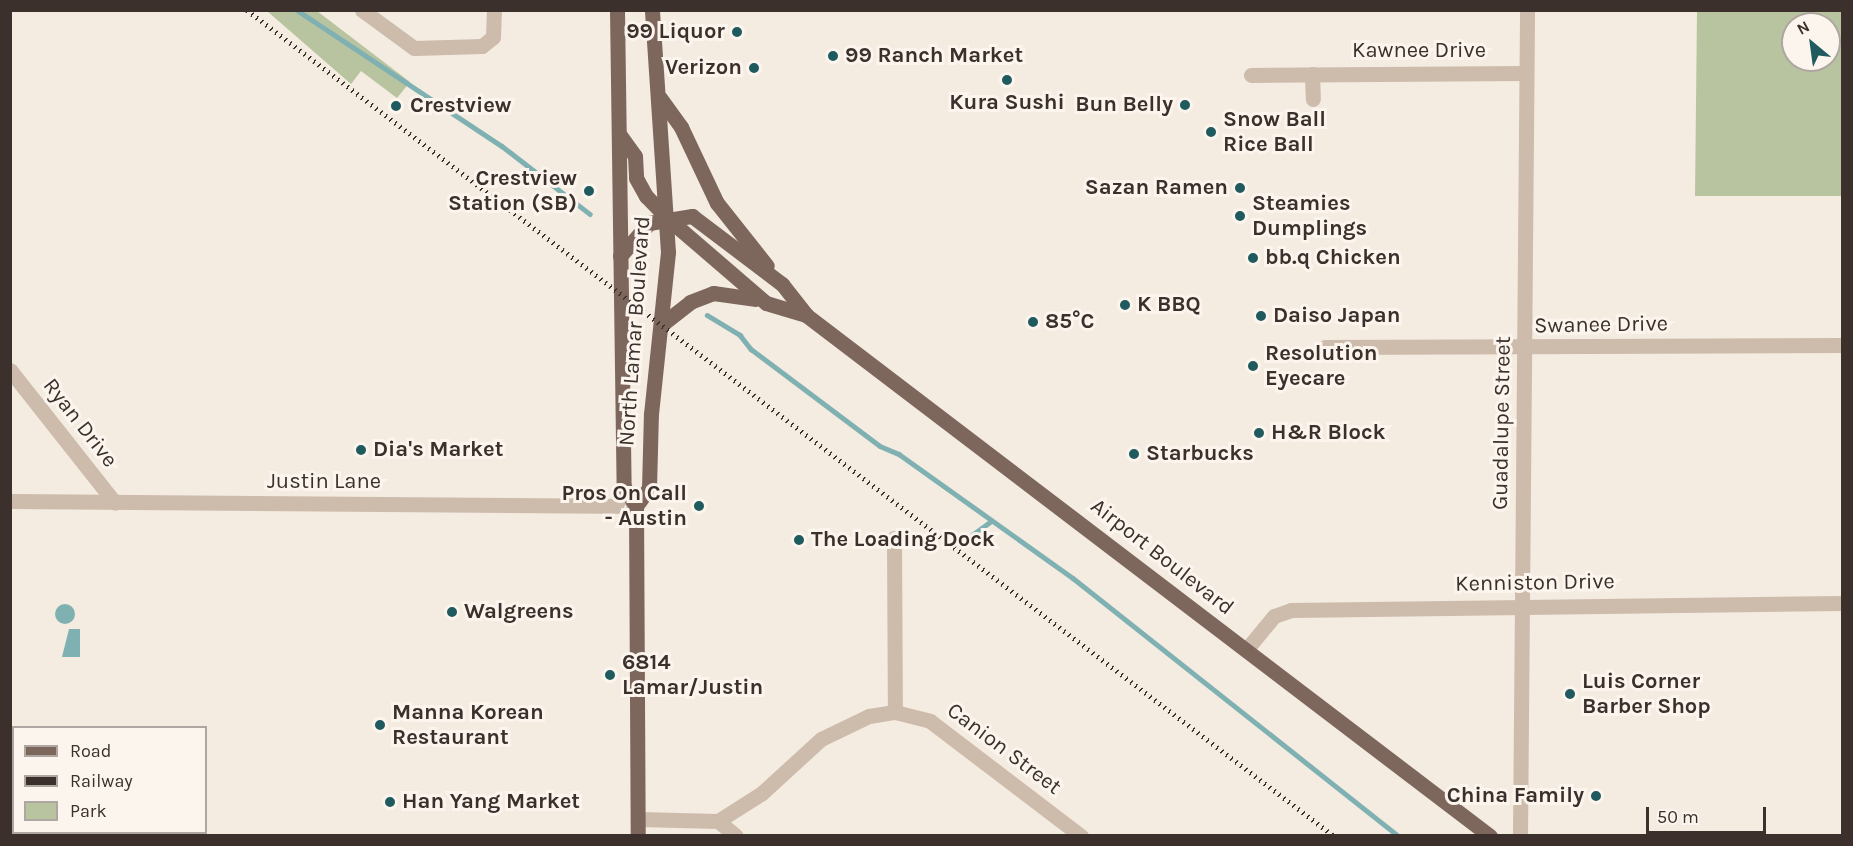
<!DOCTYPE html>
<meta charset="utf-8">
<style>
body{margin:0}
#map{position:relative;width:1853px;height:846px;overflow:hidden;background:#f4ebe1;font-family:Karla,sans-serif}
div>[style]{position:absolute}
.green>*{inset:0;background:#b8c4a0}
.water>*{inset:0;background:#7fb0b2}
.round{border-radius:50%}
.stream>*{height:4.5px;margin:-2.25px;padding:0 2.25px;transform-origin:2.25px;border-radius:2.25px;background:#7fb0b2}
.minor>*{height:15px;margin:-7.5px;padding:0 7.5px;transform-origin:7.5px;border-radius:7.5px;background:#cdbbac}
.major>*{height:15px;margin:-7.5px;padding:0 7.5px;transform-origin:7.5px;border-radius:7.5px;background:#7d675c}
.rail>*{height:4.5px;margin-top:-2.25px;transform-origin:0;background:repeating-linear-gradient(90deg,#3b302b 0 1.5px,transparent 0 6px)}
.dots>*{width:16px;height:16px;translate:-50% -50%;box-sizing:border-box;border:3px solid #fbf5ee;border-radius:50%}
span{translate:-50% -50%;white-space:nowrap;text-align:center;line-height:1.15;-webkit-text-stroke:6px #fbf5ee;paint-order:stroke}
.poi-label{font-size:22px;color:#3b302b;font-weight:700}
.right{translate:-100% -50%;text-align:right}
.left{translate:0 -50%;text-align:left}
.street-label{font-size:22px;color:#3b302b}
.frame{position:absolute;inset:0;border:12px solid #3b302b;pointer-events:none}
.legend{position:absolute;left:12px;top:726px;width:195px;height:108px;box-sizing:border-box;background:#fbf5ee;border:2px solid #aea6a0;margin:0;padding:8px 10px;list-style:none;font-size:18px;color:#3b302b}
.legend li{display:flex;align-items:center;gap:12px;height:30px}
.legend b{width:30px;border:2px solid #aea6a0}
.north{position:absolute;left:1781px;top:12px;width:60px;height:60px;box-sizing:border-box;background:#fbf5ee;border:2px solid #aea6a0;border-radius:50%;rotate:331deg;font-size:16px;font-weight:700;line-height:24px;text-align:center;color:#3b302b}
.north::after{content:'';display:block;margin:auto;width:21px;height:27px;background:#1f5a5e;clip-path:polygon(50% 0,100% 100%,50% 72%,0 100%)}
.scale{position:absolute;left:1646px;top:807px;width:120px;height:27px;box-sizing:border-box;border:3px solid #3b302b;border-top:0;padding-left:8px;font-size:18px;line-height:21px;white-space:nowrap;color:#3b302b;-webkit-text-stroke:4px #fbf5ee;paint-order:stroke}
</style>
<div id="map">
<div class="green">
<i style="clip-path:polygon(267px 11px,317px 11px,410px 82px,397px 98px,361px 71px,351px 84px)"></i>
<i style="clip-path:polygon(evenodd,1697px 11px,1842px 11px,1842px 196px,1695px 196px,1697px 11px,1793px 24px,1829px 24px,1829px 60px,1793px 60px,1793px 24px)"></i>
</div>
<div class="water">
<i class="round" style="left:55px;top:604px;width:20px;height:20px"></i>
<i style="clip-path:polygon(69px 629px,80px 629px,80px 657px,62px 657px)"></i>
</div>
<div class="stream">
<i style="left:297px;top:10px;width:246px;rotate:33.6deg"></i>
<i style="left:502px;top:146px;width:111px;rotate:37.7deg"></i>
<i style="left:707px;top:315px;width:39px;rotate:31deg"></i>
<i style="left:740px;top:335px;width:18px;rotate:52deg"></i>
<i style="left:751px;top:349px;width:161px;rotate:36.9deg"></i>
<i style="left:880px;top:446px;width:21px;rotate:23deg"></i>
<i style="left:899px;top:454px;width:214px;rotate:35.5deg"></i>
<i style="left:1073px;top:578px;width:416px;rotate:38.4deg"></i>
<i style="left:972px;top:535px;width:22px;rotate:-36deg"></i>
</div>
<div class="minor">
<i style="left:362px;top:10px;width:64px;rotate:36.2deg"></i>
<i style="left:414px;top:48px;width:68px;rotate:-1.7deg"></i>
<i style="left:482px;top:46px;width:14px;rotate:-39deg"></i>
<i style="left:493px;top:37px;width:27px;rotate:-88deg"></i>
<i style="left:1312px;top:74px;width:25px;rotate:88deg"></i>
<i style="left:1251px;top:75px;width:275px;rotate:-0.4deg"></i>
<i style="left:1325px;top:347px;width:517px;rotate:-0.22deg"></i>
<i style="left:10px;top:370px;width:169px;rotate:51.7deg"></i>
<i style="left:10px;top:501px;width:626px;rotate:0.46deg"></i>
<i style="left:894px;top:538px;width:174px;rotate:89.7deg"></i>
<i style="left:1246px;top:650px;width:44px;rotate:-50.5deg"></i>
<i style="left:1274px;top:616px;width:18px;rotate:-19deg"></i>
<i style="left:1291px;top:610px;width:551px;rotate:-0.73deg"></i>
<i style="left:638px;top:819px;width:80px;rotate:1.4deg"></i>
<i style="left:718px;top:821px;width:52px;rotate:-32.5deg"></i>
<i style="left:762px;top:793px;width:80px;rotate:-42.5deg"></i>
<i style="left:821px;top:739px;width:53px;rotate:-25.6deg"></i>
<i style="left:869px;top:716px;width:26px;rotate:-9deg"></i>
<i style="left:895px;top:712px;width:36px;rotate:14deg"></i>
<i style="left:930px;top:721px;width:190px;rotate:37.3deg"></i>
<i style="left:718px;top:821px;width:23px;rotate:40deg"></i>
<i style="left:1520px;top:836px;width:826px;rotate:-89.51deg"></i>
</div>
<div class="major">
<i style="left:617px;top:10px;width:477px;rotate:89.2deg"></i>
<i style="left:624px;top:487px;width:22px;rotate:58deg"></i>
<i style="left:636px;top:506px;width:330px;rotate:89.7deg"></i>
<i style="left:660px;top:98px;width:36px;rotate:54deg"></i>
<i style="left:681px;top:127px;width:84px;rotate:64.7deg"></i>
<i style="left:717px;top:203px;width:80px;rotate:51.6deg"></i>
<i style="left:619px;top:134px;width:27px;rotate:54deg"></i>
<i style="left:635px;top:156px;width:22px;rotate:87deg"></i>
<i style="left:636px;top:178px;width:21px;rotate:61deg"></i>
<i style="left:646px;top:196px;width:29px;rotate:46deg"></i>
<i style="left:666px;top:217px;width:132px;rotate:40.7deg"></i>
<i style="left:766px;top:303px;width:42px;rotate:16.7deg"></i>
<i style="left:620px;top:256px;width:44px;rotate:-48.7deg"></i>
<i style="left:649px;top:223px;width:44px;rotate:-9.2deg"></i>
<i style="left:692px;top:216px;width:113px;rotate:37.1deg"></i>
<i style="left:782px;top:284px;width:39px;rotate:52deg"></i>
<i style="left:806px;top:315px;width:860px;rotate:37.3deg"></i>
<i style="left:661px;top:325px;width:37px;rotate:-38deg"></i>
<i style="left:690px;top:302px;width:25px;rotate:-21deg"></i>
<i style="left:713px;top:293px;width:42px;rotate:8.1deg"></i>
<i style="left:636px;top:506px;width:22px;rotate:-54deg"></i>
<i style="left:649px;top:488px;width:74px;rotate:-88.5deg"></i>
<i style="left:651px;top:414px;width:163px;rotate:-84deg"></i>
<i style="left:668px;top:252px;width:243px;rotate:-93.8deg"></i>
</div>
<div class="rail">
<i style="left:247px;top:10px;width:1365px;rotate:37.23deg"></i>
</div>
<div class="dots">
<i style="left:737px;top:32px;background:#1f5a5e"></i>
<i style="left:833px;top:56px;background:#1f5a5e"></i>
<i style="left:754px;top:68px;background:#1f5a5e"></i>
<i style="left:1007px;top:80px;background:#1f5a5e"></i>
<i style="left:1185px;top:105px;background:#1f5a5e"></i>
<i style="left:396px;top:106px;background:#1f5a5e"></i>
<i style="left:1211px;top:132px;background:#1f5a5e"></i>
<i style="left:1240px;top:188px;background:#1f5a5e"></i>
<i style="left:589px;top:191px;background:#1f5a5e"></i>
<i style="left:1240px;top:216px;background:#1f5a5e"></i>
<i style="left:1253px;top:258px;background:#1f5a5e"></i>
<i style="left:1125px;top:305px;background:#1f5a5e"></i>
<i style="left:1261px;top:316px;background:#1f5a5e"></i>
<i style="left:1033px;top:322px;background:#1f5a5e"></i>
<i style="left:1253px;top:366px;background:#1f5a5e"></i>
<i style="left:1259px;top:433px;background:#1f5a5e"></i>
<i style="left:361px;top:450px;background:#1f5a5e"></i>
<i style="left:1134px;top:454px;background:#1f5a5e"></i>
<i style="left:699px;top:506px;background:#1f5a5e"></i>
<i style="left:799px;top:540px;background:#1f5a5e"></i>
<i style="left:452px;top:612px;background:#1f5a5e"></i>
<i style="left:610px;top:675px;background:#1f5a5e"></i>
<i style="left:1570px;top:694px;background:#1f5a5e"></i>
<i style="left:380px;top:725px;background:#1f5a5e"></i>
<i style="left:1596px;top:796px;background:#1f5a5e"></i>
<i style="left:390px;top:802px;background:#1f5a5e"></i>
</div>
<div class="poi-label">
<span class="right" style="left:725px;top:32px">99 Liquor</span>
<span class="left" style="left:845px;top:56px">99 Ranch Market</span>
<span class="right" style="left:742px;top:68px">Verizon</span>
<span style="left:1007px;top:103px">Kura Sushi</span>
<span class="right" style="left:1173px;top:105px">Bun Belly</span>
<span class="left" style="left:410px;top:106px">Crestview</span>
<span class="left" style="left:1223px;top:132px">Snow Ball<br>Rice Ball</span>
<span class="right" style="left:577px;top:191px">Crestview<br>Station (SB)</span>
<span class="right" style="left:1228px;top:188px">Sazan Ramen</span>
<span class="left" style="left:1252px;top:216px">Steamies<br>Dumplings</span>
<span class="left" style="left:1265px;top:258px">bb.q Chicken</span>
<span class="left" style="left:1137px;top:305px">K BBQ</span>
<span class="left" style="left:1273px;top:316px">Daiso Japan</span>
<span class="left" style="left:1045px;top:322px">85°C</span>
<span class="left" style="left:1265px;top:366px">Resolution<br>Eyecare</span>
<span class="left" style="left:1271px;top:433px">H&amp;R Block</span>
<span class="left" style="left:373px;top:450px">Dia's Market</span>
<span class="left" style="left:1146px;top:454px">Starbucks</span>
<span class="right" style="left:687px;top:506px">Pros On Call<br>- Austin</span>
<span class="left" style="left:811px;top:540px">The Loading Dock</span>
<span class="left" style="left:464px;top:612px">Walgreens</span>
<span class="left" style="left:622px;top:675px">6814<br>Lamar/Justin</span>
<span class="left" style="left:1582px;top:694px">Luis Corner<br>Barber Shop</span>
<span class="left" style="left:392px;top:725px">Manna Korean<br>Restaurant</span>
<span class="right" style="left:1584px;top:796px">China Family</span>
<span class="left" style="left:402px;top:802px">Han Yang Market</span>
</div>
<div class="street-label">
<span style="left:1419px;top:51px">Kawnee Drive</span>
<span style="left:1601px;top:325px;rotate:-1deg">Swanee Drive</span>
<span style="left:635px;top:331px;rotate:-86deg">North Lamar Boulevard</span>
<span style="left:80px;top:423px;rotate:52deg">Ryan Drive</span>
<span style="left:1502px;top:423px;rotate:-89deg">Guadalupe Street</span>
<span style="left:324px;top:482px">Justin Lane</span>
<span style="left:1162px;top:557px;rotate:38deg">Airport Boulevard</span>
<span style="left:1535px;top:583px;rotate:-1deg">Kenniston Drive</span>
<span style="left:1004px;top:749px;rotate:37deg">Canion Street</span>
</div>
<div class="frame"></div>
<ul class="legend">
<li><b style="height:8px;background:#7d675c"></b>Road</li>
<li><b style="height:8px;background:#3b302b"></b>Railway</li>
<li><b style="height:16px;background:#b8c4a0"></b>Park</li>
</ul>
<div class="north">N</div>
<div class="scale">50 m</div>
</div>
